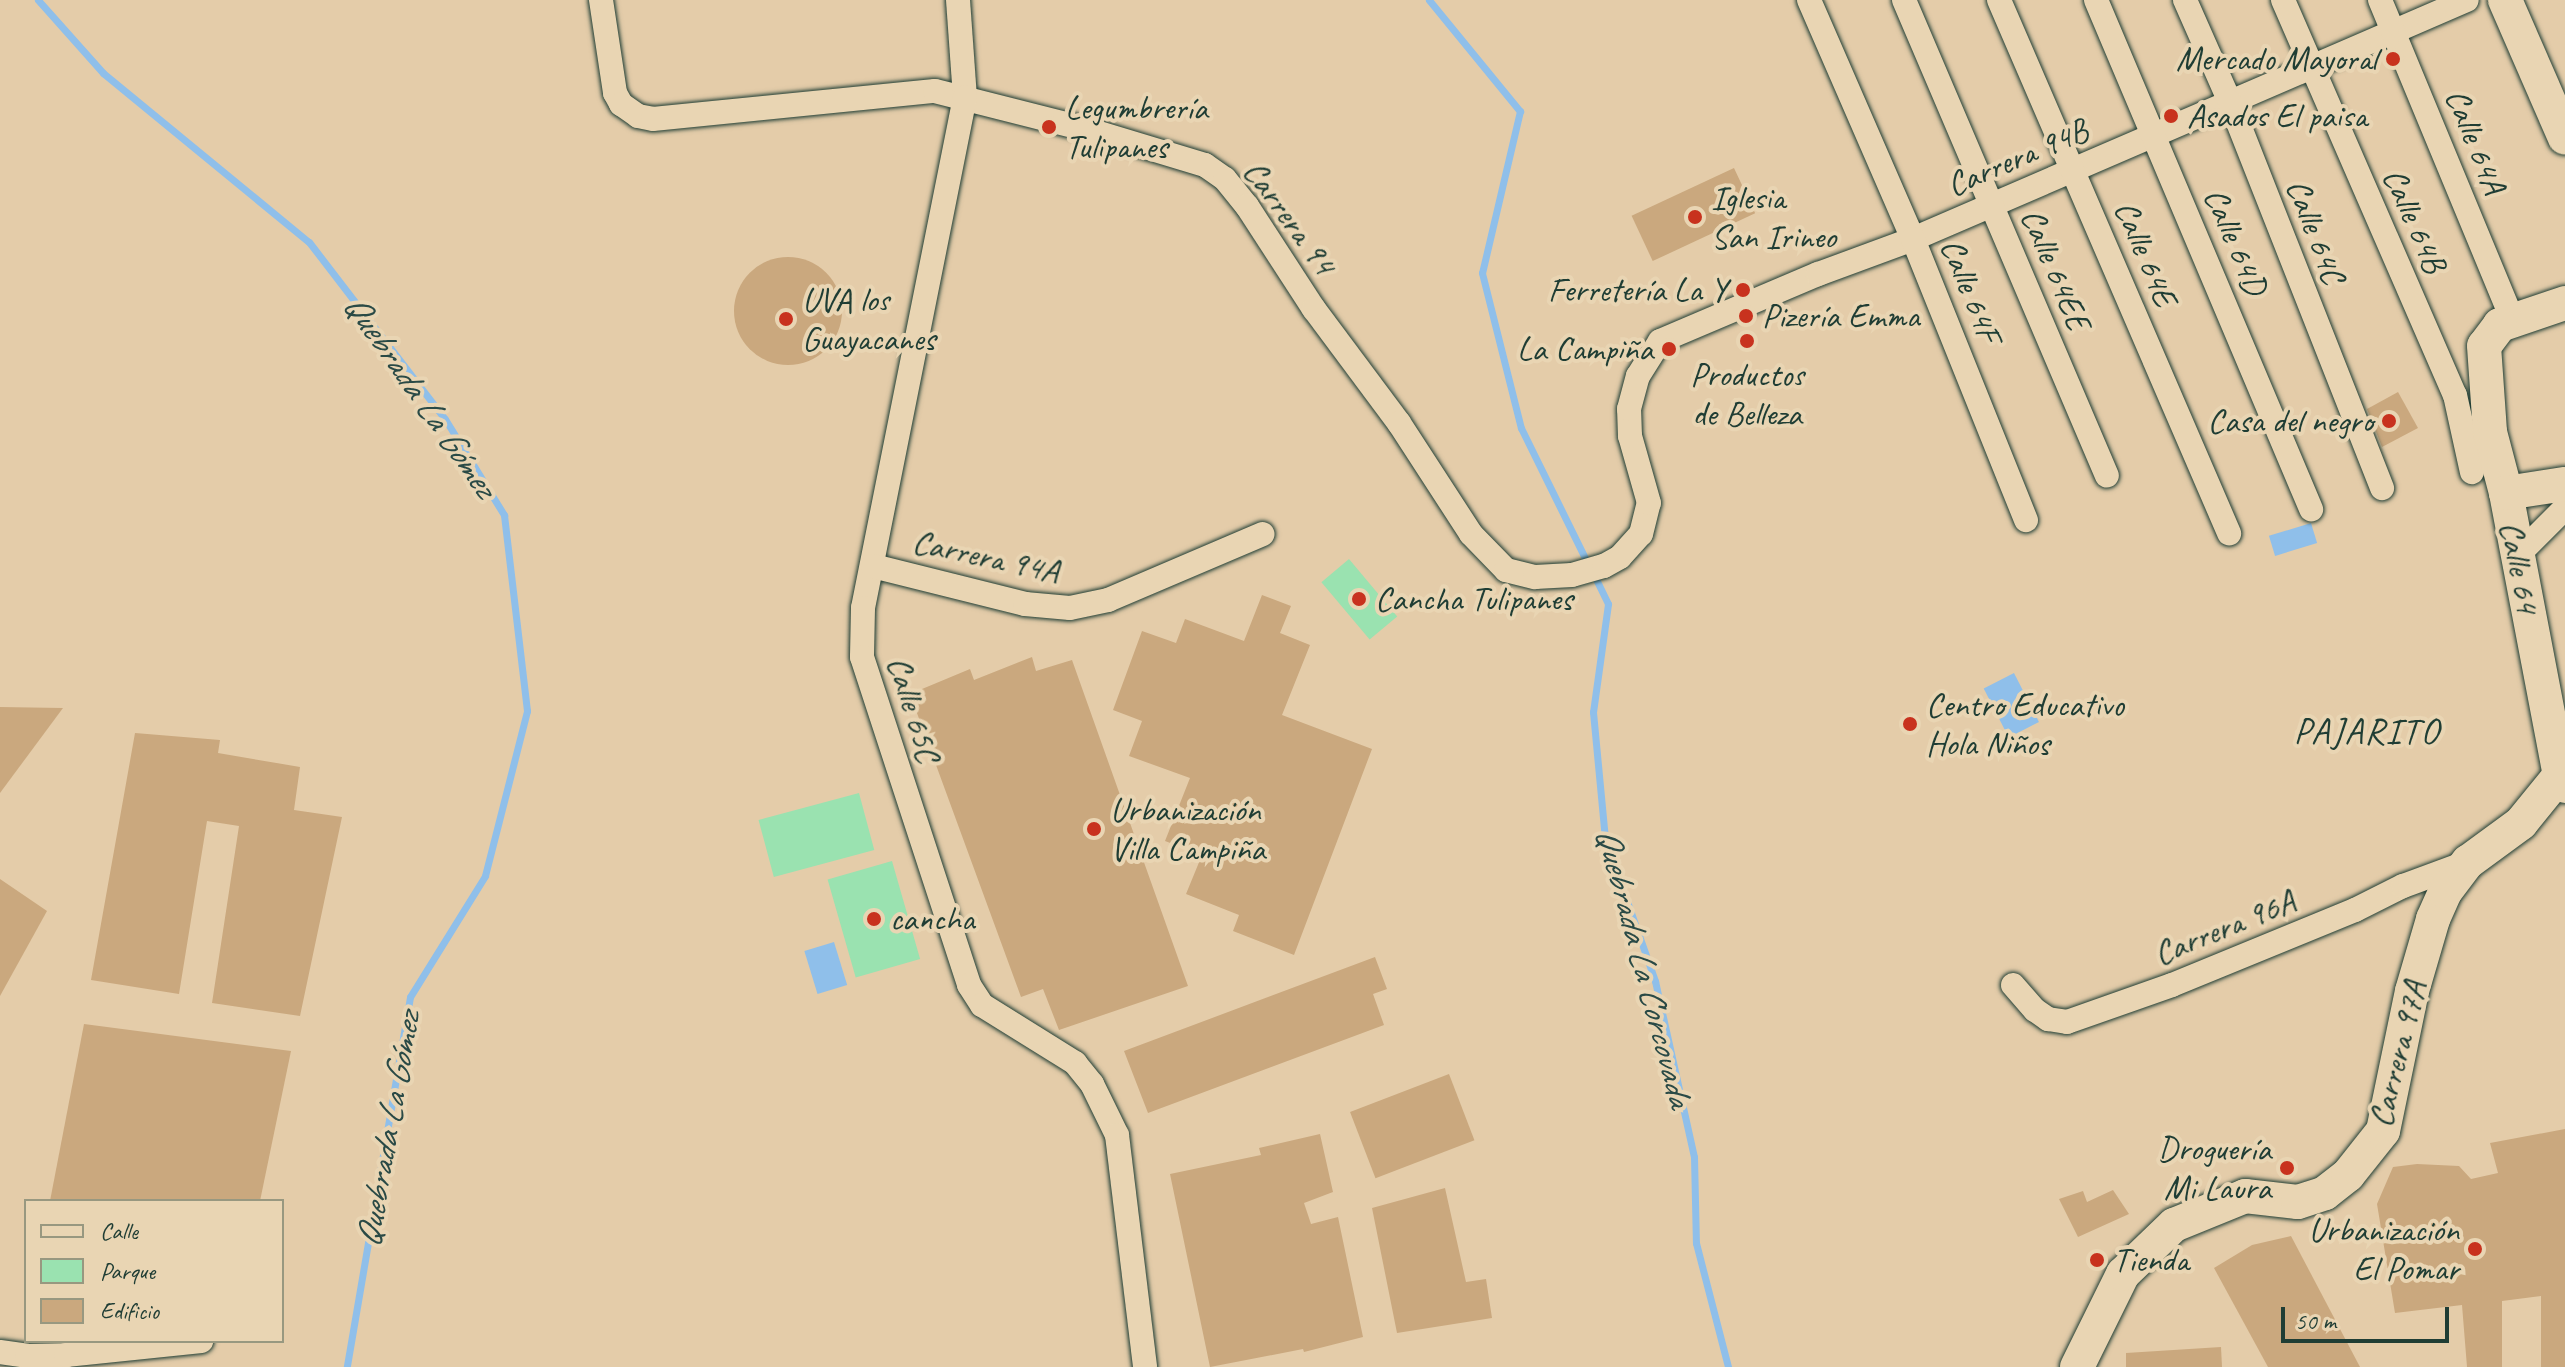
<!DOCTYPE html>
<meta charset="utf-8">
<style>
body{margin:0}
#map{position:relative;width:2565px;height:1367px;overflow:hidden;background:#e4cca9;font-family:Caveat,sans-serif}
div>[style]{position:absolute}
.green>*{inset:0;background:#9ae2b0;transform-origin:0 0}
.water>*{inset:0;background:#8fbfea;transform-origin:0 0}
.stream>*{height:7px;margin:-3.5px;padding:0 3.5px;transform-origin:3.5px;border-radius:3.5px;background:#8fbfea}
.building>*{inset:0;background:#caa87e;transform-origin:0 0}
.round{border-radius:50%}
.roads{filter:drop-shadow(0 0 2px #1f3d34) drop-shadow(0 0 2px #1f3d34)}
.street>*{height:24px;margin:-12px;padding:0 12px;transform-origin:12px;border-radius:12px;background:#e9d5b3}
.secondary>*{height:34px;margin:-17px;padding:0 17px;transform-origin:17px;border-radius:17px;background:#e9d5b3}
.dots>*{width:22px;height:22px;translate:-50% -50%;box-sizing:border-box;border:4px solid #e9d5b3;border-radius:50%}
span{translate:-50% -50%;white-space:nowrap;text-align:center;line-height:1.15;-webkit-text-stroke:8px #e9d5b3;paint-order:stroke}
.poi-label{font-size:34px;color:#1f3d34}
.right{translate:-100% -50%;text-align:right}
.left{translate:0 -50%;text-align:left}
.street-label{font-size:34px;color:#1f3d34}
.water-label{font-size:36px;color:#2a4a46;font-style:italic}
.neighbourhood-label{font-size:36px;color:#1f3d34;letter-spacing:2px}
.legend{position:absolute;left:24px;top:1199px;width:260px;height:144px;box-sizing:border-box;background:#e9d5b3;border:2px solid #989880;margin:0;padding:10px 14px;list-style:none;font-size:24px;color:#1f3d34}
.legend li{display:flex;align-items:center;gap:16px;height:40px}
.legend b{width:40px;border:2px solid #989880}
.scale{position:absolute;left:2281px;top:1307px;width:168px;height:36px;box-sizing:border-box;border:4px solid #1f3d34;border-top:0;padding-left:10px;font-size:24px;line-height:28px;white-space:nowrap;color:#1f3d34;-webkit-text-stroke:6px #e9d5b3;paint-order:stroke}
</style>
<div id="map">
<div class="green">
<i style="left:1349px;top:559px;width:75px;height:36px;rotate:50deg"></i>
<i style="left:859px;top:793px;width:59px;height:104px;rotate:75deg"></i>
<i style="left:892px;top:861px;width:102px;height:67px;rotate:74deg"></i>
</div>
<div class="water">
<i style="left:2311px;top:523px;width:21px;height:44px;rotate:73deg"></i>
<i style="left:2014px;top:673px;width:55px;height:34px;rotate:63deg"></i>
<i style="left:834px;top:942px;width:45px;height:31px;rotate:73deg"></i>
</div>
<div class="stream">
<i style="left:38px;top:0;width:98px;rotate:48.3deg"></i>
<i style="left:103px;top:73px;width:266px;rotate:39.4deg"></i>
<i style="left:309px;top:242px;width:223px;rotate:52.5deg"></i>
<i style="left:445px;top:419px;width:113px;rotate:58.4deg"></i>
<i style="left:504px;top:515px;width:197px;rotate:83.3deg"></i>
<i style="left:527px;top:711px;width:170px;rotate:104.3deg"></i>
<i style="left:485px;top:876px;width:142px;rotate:121.8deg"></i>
<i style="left:410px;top:997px;width:375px;rotate:99.7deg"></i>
<i style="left:1429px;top:0;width:144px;rotate:50.7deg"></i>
<i style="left:1520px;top:111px;width:166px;rotate:103.2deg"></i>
<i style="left:1482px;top:273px;width:160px;rotate:75.9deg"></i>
<i style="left:1521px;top:428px;width:152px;rotate:63.8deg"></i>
<i style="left:1594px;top:575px;width:32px;rotate:64deg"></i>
<i style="left:1608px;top:604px;width:109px;rotate:97.9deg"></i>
<i style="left:1593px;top:712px;width:128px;rotate:84.6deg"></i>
<i style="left:1605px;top:839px;width:151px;rotate:70.6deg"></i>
<i style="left:1655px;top:981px;width:180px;rotate:77.5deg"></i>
<i style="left:1694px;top:1157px;width:86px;rotate:88.7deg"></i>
<i style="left:1696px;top:1243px;width:128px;rotate:75.5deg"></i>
</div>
<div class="building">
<i style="left:1734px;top:168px;width:50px;height:113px;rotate:65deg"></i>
<i class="round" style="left:734px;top:257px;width:108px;height:108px"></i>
<i style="clip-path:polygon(2398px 392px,2418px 428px,2382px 447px,2367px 409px)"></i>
<i style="clip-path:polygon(1262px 595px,1291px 606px,1280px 633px,1310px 645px,1282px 715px,1372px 749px,1294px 955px,1233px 931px,1239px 915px,1186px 894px,1202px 855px,1165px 841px,1190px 778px,1129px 756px,1142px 721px,1113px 710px,1142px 631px,1176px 643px,1185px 619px,1244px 641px)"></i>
<i style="clip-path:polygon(1032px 657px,1036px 671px,1072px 660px,1188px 986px,1059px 1030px,1043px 989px,1021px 997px,910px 694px,970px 669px,974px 680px)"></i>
<i style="clip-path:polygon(0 707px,63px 708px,0 793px)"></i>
<i style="clip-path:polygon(135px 733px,220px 740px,218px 753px,300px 767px,294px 810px,342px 817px,300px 1016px,212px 1003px,239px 826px,207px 821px,179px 994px,91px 980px)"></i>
<i style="clip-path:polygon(0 879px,47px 911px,0 996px)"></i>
<i style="clip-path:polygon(1375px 957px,1387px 989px,1373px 994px,1384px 1025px,1148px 1113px,1124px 1051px)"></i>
<i style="clip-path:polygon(84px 1024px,291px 1051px,260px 1201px,50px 1201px)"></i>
<i style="left:1449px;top:1074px;width:71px;height:106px;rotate:69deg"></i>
<i style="clip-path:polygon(2565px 1129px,2565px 1367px,2541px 1367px,2541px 1296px,2502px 1301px,2502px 1367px,2467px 1367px,2462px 1305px,2395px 1313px,2377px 1204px,2393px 1167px,2417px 1164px,2459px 1166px,2471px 1179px,2498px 1173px,2490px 1143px)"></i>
<i style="clip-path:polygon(1320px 1134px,1333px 1192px,1304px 1203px,1311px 1224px,1338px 1217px,1363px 1337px,1304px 1352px,1303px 1349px,1210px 1367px,1170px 1174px,1261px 1155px,1259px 1148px)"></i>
<i style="clip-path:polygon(1445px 1188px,1466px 1282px,1486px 1279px,1492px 1318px,1397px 1333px,1372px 1208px)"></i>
<i style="clip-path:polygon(2113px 1190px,2129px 1214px,2078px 1237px,2059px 1199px,2083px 1191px,2087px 1202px)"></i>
<i style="clip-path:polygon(2291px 1236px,2360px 1367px,2268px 1367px,2214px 1268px,2252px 1245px)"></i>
<i style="clip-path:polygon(2221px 1347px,2222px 1367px,2126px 1367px,2126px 1353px)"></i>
</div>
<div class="roads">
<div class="street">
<i style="left:601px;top:0;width:94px;rotate:81.4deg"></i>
<i style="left:615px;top:93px;width:13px;rotate:61deg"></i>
<i style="left:621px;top:104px;width:21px;rotate:35deg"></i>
<i style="left:638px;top:116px;width:15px;rotate:11deg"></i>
<i style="left:653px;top:119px;width:283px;rotate:-5.7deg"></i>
<i style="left:935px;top:91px;width:159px;rotate:14.2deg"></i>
<i style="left:1089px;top:130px;width:121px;rotate:16.8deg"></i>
<i style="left:1205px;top:165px;width:24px;rotate:35deg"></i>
<i style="left:1225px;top:179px;width:35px;rotate:51deg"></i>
<i style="left:1247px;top:206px;width:123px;rotate:57deg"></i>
<i style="left:1314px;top:309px;width:142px;rotate:53.3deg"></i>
<i style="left:1399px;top:423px;width:132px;rotate:57deg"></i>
<i style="left:1471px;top:534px;width:50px;rotate:45.8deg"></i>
<i style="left:1506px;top:570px;width:30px;rotate:14deg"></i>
<i style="left:1535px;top:577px;width:37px;rotate:-3deg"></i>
<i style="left:1572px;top:575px;width:33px;rotate:-16deg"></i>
<i style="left:1604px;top:566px;width:18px;rotate:-29deg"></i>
<i style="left:1620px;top:557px;width:31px;rotate:-48deg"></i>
<i style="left:1641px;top:534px;width:32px;rotate:-76deg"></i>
<i style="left:1649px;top:503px;width:70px;rotate:-105.8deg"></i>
<i style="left:1630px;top:436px;width:27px;rotate:-92deg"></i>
<i style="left:1629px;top:409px;width:34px;rotate:-75deg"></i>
<i style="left:1638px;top:376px;width:41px;rotate:-57.8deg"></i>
<i style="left:1660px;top:341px;width:172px;rotate:-23deg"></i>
<i style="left:1818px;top:274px;width:101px;rotate:-20.2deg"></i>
<i style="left:1913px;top:239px;width:603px;rotate:-23.34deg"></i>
<i style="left:958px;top:0;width:97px;rotate:85.9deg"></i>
<i style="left:965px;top:97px;width:521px;rotate:101.29deg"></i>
<i style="left:863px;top:608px;width:49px;rotate:91.2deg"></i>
<i style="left:862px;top:657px;width:345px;rotate:71.9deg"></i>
<i style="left:969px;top:985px;width:24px;rotate:57deg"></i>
<i style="left:982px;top:1005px;width:110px;rotate:31.9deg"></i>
<i style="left:1075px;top:1063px;width:27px;rotate:51deg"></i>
<i style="left:1092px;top:1084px;width:57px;rotate:63.9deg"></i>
<i style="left:1117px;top:1135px;width:234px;rotate:83.1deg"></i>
<i style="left:1809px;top:0;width:261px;rotate:66.5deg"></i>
<i style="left:1913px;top:239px;width:303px;rotate:68.1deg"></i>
<i style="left:1904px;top:0;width:517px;rotate:66.9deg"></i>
<i style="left:1999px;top:0;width:581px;rotate:66.66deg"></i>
<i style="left:2096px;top:0;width:553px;rotate:67.1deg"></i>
<i style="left:2185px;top:0;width:111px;rotate:66.2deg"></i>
<i style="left:2230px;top:102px;width:415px;rotate:68.5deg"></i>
<i style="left:2283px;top:0;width:431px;rotate:66.5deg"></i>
<i style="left:2455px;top:395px;width:79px;rotate:77.6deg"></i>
<i style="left:2380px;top:0;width:334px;rotate:67.5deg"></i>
<i style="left:2518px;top:555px;width:66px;rotate:-45deg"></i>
<i style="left:873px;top:566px;width:157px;rotate:14deg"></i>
<i style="left:1025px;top:604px;width:45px;rotate:5.1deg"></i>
<i style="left:1070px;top:608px;width:39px;rotate:-12deg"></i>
<i style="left:1108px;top:600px;width:168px;rotate:-23.1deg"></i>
<i style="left:2013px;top:985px;width:33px;rotate:49deg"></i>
<i style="left:2035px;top:1010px;width:16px;rotate:35deg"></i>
<i style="left:2048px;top:1019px;width:19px;rotate:9deg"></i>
<i style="left:2067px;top:1022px;width:111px;rotate:-19.4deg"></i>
<i style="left:2172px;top:985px;width:198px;rotate:-22.3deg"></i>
<i style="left:2355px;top:910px;width:54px;rotate:-26.6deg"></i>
<i style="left:2403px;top:886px;width:69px;rotate:-20.3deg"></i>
<i style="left:0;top:1352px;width:27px;rotate:8deg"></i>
<i style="left:27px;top:1356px;width:39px;rotate:-1deg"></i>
<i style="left:66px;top:1355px;width:136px;rotate:-5.9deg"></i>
</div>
<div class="secondary">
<i style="left:2505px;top:0;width:150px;rotate:66.5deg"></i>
<i style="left:2565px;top:303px;width:69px;rotate:161.3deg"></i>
<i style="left:2500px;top:325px;width:26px;rotate:127deg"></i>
<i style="left:2484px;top:346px;width:86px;rotate:86deg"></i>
<i style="left:2490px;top:432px;width:63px;rotate:75.3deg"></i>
<i style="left:2506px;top:493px;width:287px;rotate:79.2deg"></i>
<i style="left:2560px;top:775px;width:12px;rotate:66deg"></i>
<i style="left:2506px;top:493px;width:60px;rotate:-8.7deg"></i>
<i style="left:2077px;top:1367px;width:104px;rotate:-63.7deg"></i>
<i style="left:2123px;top:1274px;width:71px;rotate:-43.9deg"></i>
<i style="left:2174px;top:1225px;width:77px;rotate:-22.2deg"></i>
<i style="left:2245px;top:1196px;width:53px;rotate:6.5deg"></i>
<i style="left:2298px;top:1202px;width:28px;rotate:-18deg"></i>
<i style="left:2325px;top:1193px;width:29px;rotate:-38deg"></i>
<i style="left:2348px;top:1175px;width:56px;rotate:-51.5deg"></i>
<i style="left:2383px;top:1131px;width:143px;rotate:-78.3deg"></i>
<i style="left:2412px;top:991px;width:75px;rotate:-73.7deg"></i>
<i style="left:2433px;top:919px;width:30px;rotate:-66deg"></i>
<i style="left:2445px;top:892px;width:38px;rotate:-53deg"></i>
<i style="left:2468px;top:862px;width:66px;rotate:-36.3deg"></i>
<i style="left:2521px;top:823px;width:62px;rotate:-50.9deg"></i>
</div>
</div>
<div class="dots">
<i style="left:2393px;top:59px;background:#c8321e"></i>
<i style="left:2171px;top:116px;background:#c8321e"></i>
<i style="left:1049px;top:127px;background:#c8321e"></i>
<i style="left:1695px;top:217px;background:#c8321e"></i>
<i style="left:1743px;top:290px;background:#c8321e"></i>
<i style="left:1746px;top:316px;background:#c8321e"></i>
<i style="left:786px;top:319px;background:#c8321e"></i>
<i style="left:1747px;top:341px;background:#c8321e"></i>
<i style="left:1669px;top:349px;background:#c8321e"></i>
<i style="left:2389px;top:421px;background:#c8321e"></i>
<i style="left:1359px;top:599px;background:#c8321e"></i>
<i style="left:1910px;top:724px;background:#c8321e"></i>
<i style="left:1094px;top:829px;background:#c8321e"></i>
<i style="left:874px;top:919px;background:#c8321e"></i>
<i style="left:2287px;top:1168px;background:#c8321e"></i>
<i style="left:2475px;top:1249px;background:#c8321e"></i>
<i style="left:2097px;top:1260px;background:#c8321e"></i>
</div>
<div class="poi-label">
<span class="right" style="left:2377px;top:59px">Mercado Mayoral</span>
<span class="left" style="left:1065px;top:127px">Legumbrería<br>Tulipanes</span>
<span class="left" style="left:2187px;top:116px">Asados El paisa</span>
<span class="left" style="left:1711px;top:217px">Iglesia<br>San Irineo</span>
<span class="right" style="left:1727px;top:290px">Ferretería La Y</span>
<span class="left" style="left:802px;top:319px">UVA los<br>Guayacanes</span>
<span class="left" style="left:1762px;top:316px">Pizería Emma</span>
<span class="right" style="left:1653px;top:349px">La Campiña</span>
<span style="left:1747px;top:394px">Productos<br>de Belleza</span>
<span class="right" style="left:2373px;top:421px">Casa del negro</span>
<span class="left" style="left:1375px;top:599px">Cancha Tulipanes</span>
<span class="left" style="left:1926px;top:724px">Centro Educativo<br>Hola Niños</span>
<span class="left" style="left:1110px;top:829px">Urbanización<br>Villa Campiña</span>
<span class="left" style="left:890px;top:919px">cancha</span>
<span class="right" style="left:2271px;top:1168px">Droguería<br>Mi Laura</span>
<span class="right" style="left:2459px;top:1249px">Urbanización<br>El Pomar</span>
<span class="left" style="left:2113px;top:1260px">Tienda</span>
</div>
<div class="street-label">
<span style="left:2476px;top:141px;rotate:68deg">Calle 64A</span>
<span style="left:2017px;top:157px;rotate:-23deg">Carrera 94B</span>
<span style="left:1290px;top:217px;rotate:54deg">Carrera 94</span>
<span style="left:2415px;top:220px;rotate:66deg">Calle 64B</span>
<span style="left:2316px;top:231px;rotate:69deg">Calle 64C</span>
<span style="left:2236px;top:241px;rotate:67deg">Calle 64D</span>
<span style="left:2146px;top:253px;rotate:67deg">Calle 64E</span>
<span style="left:2056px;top:269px;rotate:67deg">Calle 64EE</span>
<span style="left:1971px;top:290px;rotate:68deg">Calle 64F</span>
<span style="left:986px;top:556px;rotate:12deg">Carrera 94A</span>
<span style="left:2520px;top:567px;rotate:79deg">Calle 64</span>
<span style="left:914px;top:709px;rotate:73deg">Calle 65C</span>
<span style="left:2224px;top:927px;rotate:-22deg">Carrera 96A</span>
<span style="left:2397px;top:1054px;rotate:-76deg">Carrera 97A</span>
</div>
<div class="water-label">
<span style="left:420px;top:395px;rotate:55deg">Quebrada La Gómez</span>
<span style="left:1644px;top:967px;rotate:75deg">Quebrada La Corcovada</span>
<span style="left:388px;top:1130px;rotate:-80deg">Quebrada La Gómez</span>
</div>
<div class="neighbourhood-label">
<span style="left:2367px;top:732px">PAJARITO</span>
</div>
<ul class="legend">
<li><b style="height:10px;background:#e9d5b3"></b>Calle</li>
<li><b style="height:22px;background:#9ae2b0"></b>Parque</li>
<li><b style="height:22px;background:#caa87e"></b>Edificio</li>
</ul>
<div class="scale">50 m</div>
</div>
